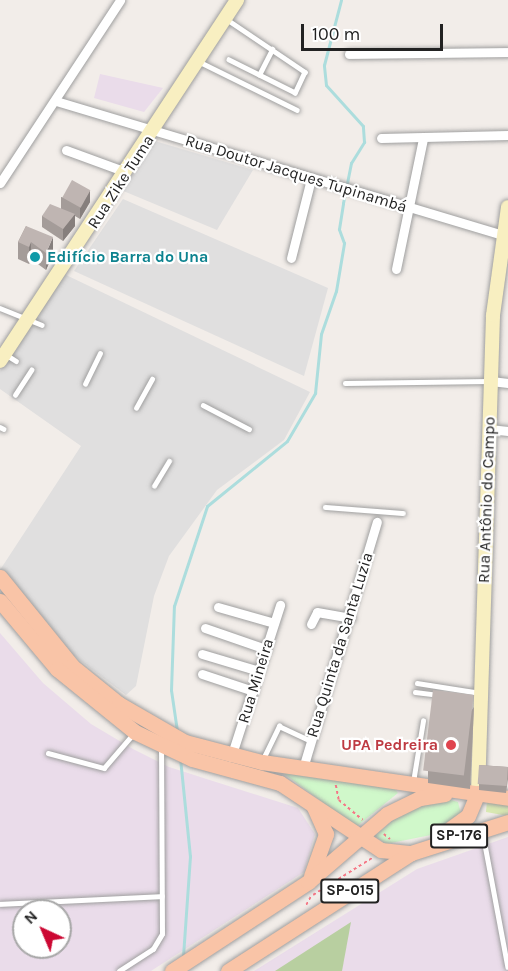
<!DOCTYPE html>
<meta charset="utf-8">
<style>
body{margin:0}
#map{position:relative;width:508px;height:971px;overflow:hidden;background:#f2ede9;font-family:Karla,sans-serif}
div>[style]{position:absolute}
.residential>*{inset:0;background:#e0dfdf}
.industrial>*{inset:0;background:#eadcea}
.grass>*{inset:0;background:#d9e9b2}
.forest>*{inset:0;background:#b8cfa0}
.park>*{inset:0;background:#d0f8ca}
.stream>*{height:3px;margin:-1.5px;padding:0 1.5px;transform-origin:1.5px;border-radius:1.5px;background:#acdddd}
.path>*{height:1.5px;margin-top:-0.75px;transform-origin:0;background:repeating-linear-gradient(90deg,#f57786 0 3px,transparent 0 6px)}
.roads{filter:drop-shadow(0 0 2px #9f9f9f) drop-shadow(0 0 2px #9f9f9f)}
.lane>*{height:4.5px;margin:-2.25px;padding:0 2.25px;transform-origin:2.25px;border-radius:2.25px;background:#fff}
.street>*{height:9px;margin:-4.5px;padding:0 4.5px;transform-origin:4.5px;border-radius:4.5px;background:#fff}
.secondary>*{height:14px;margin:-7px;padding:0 7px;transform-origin:7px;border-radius:7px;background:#f8efc1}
.primary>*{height:15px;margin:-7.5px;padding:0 7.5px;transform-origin:7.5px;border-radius:7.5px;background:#f9c4a7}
.wall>*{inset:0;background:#a49c99}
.shaded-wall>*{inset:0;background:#867f7d}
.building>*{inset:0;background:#bfb5b2;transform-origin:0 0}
.dots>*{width:16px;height:16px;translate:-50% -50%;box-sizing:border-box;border:3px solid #fff;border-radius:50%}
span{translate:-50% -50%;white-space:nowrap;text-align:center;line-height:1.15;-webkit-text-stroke:4.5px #fff;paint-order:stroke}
.shield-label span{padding:2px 4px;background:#fff;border:2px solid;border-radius:4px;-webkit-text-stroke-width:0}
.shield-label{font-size:15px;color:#222;font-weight:700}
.street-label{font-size:16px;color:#222}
.culture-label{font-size:16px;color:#0d838f;font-weight:700}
.left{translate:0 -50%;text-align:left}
.health-label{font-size:16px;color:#be3a42;font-weight:700}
.right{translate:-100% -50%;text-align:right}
.north{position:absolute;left:12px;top:899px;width:60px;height:60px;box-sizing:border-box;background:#fff;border:2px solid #a7a7a7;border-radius:50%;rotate:316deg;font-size:16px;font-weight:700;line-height:24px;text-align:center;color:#222}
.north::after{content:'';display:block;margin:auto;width:21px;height:27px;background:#cc0833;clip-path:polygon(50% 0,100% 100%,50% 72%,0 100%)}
.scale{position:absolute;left:301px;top:24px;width:142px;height:27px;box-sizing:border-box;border:3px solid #222;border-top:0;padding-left:8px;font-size:18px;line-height:21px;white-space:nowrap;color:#222;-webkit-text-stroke:4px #fff;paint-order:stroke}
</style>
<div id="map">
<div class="residential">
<i style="clip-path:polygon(155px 141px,253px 170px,217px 230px,121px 190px)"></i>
<i style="clip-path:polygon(123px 199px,328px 288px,304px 376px,74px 271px)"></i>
<i style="clip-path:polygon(64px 274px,310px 392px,284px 440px,217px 490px,169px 556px,154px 596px,136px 686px,126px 695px,61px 646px,0 570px,81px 446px,0 389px,0 371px)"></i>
</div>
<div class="industrial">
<i style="clip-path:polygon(100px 74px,163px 88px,144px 112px,94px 98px)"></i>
<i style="clip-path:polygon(evenodd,0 633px,43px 683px,91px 724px,133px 749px,169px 767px,298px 808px,315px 834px,304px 872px,151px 971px,0 971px,0 633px,24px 911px,60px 911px,60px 947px,24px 947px,24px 911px)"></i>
<i style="clip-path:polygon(508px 837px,508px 971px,254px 971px,417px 869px)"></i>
</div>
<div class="grass">
<i style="clip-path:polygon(487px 801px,508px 805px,508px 816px,486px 812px)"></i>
</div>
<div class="forest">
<i style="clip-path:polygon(351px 922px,342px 971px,275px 971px)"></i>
</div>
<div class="park">
<i style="clip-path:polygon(279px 770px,395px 789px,398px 793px,356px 827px)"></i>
<i style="clip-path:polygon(448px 799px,458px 802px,461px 814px,436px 834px,386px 844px,375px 836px,407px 808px)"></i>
</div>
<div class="stream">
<i style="left:177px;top:731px;width:41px;rotate:-98.3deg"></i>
<i style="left:171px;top:690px;width:84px;rotate:-88deg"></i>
<i style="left:174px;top:606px;width:105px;rotate:-71.7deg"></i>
<i style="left:207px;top:506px;width:103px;rotate:-39.1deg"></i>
<i style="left:287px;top:441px;width:56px;rotate:-59.7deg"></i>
<i style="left:315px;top:393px;width:59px;rotate:-84.2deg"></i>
<i style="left:321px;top:334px;width:46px;rotate:-70.8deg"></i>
<i style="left:336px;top:291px;width:49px;rotate:-80.5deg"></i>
<i style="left:344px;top:243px;width:15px;rotate:-110deg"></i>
<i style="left:339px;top:229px;width:26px;rotate:-81deg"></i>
<i style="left:343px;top:203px;width:41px;rotate:-78.7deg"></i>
<i style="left:351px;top:163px;width:25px;rotate:-58deg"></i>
<i style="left:364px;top:142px;width:16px;rotate:-94deg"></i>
<i style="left:363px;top:126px;width:55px;rotate:-132.1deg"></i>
<i style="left:326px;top:85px;width:20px;rotate:-96deg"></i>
<i style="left:324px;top:65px;width:67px;rotate:-75.3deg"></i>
<i style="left:180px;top:758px;width:99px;rotate:84.2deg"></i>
<i style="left:190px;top:856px;width:101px;rotate:94deg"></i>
</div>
<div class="path">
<i style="left:336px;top:785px;width:15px;rotate:79deg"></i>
<i style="left:339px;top:800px;width:31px;rotate:40deg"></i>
<i style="left:384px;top:834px;width:8px;rotate:40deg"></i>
<i style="left:313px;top:895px;width:70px;rotate:-32.1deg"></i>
<i style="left:306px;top:905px;width:10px;rotate:-61deg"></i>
</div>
<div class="roads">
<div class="lane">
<i style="left:228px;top:20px;width:93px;rotate:34deg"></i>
<i style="left:305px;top:72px;width:23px;rotate:115deg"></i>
<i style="left:295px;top:93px;width:74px;rotate:-153.4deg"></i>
<i style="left:200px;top:62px;width:108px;rotate:26.3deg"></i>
<i style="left:259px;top:75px;width:29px;rotate:-63deg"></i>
<i style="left:0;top:308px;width:45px;rotate:22deg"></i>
<i style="left:5px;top:354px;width:13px;rotate:32deg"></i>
<i style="left:345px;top:383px;width:144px;rotate:-0.8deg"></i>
<i style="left:85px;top:384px;width:34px;rotate:-64deg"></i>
<i style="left:15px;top:395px;width:30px;rotate:-57deg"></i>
<i style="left:203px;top:405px;width:52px;rotate:27.6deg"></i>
<i style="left:136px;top:408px;width:33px;rotate:-61deg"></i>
<i style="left:0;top:427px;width:4px;rotate:27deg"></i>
<i style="left:154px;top:486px;width:29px;rotate:-59deg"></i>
<i style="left:325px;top:507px;width:78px;rotate:4.4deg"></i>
<i style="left:417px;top:683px;width:64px;rotate:9deg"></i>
<i style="left:415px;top:692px;width:23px;rotate:7deg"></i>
<i style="left:48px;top:753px;width:58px;rotate:15deg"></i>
<i style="left:104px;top:768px;width:45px;rotate:-49.5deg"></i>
<i style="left:263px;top:759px;width:37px;rotate:-64deg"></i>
<i style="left:279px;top:726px;width:35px;rotate:25deg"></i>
<i style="left:413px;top:782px;width:62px;rotate:-80.7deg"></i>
<i style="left:483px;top:834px;width:135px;rotate:79.4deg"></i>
<i style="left:0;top:904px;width:162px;rotate:-2.8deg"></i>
<i style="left:119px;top:971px;width:40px;rotate:-32.9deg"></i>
<i style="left:153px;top:949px;width:17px;rotate:-59deg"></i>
<i style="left:162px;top:934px;width:186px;rotate:-90.3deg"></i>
</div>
<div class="street">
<i style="left:349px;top:54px;width:159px;rotate:-0.7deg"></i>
<i style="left:56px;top:101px;width:466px;rotate:16.7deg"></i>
<i style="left:381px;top:138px;width:127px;rotate:-1.4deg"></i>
<i style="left:66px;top:150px;width:64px;rotate:20.1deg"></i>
<i style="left:0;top:183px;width:219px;rotate:-56.7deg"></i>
<i style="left:291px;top:258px;width:81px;rotate:-75.8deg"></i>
<i style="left:396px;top:269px;width:133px;rotate:-78.3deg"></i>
<i style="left:491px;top:381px;width:17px;rotate:7deg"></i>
<i style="left:489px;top:429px;width:19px;rotate:6deg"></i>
<i style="left:218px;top:607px;width:58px;rotate:15.9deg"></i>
<i style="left:311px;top:624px;width:13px;rotate:-63deg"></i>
<i style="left:317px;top:612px;width:34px;rotate:10deg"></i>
<i style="left:205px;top:628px;width:65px;rotate:19deg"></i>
<i style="left:202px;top:654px;width:59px;rotate:16.6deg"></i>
<i style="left:202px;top:674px;width:54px;rotate:18.4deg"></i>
<i style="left:231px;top:757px;width:160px;rotate:-72.1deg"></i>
<i style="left:303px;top:768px;width:257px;rotate:-73.3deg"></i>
</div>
<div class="secondary">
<i style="left:0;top:361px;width:432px;rotate:-56.7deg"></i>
<i style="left:478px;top:793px;width:478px;rotate:-88.2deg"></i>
<i style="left:493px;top:315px;width:109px;rotate:-82.1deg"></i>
</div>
<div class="primary">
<i style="left:0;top:577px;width:114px;rotate:51deg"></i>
<i style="left:72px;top:666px;width:60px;rotate:39deg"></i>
<i style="left:119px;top:704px;width:76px;rotate:29.9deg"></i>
<i style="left:185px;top:742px;width:80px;rotate:14.6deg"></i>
<i style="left:262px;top:762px;width:249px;rotate:8.3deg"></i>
<i style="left:0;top:601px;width:89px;rotate:50deg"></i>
<i style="left:57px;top:669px;width:100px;rotate:38.9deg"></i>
<i style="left:135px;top:732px;width:63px;rotate:25.3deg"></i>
<i style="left:192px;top:759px;width:91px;rotate:15.3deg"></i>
<i style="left:280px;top:783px;width:121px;rotate:33.6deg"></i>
<i style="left:381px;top:850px;width:30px;rotate:6deg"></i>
<i style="left:411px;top:853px;width:102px;rotate:-17.7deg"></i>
<i style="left:440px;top:836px;width:34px;rotate:-36deg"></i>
<i style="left:468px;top:816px;width:25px;rotate:-67deg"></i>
<i style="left:311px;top:876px;width:45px;rotate:-70.3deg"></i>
<i style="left:326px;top:834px;width:30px;rotate:-114deg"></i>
<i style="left:172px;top:971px;width:163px;rotate:-33.2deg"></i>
<i style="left:308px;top:882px;width:104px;rotate:-40.7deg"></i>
<i style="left:387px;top:814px;width:37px;rotate:-26deg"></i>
<i style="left:420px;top:798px;width:25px;rotate:-9deg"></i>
<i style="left:228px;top:971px;width:218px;rotate:-32.8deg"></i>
</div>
</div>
<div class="wall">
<i style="clip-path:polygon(61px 197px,90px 202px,80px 219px,75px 216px,75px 226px,63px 241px,42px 227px,42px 216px,61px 209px)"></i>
<i style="clip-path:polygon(26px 226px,53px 254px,46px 270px,31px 259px,29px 264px,18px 259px,18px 242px)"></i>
<i style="clip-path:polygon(474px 707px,470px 789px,428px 783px,428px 771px)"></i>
<i style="clip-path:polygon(479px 765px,508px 767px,508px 779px,506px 793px,479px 790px)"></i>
</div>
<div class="shaded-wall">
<i style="clip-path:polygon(90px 190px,90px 202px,80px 219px,80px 207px)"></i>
<i style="clip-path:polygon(75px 214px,75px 226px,63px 241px,63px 229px)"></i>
<i style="clip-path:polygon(53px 237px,53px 254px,46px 270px,46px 253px)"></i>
<i style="clip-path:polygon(31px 242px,31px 259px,29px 264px,29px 247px)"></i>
</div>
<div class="building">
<i style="left:72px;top:180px;width:21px;height:20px;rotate:29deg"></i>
<i style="clip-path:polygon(50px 204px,75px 214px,63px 229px,42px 216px)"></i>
<i style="clip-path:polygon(26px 226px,53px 237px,46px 253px,31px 242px,29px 247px,18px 242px)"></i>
<i style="left:433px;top:690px;width:41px;height:81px;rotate:7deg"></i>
<i style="left:479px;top:765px;width:29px;height:19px;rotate:4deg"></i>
</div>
<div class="dots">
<i style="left:35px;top:257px;background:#0f9aa8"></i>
<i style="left:451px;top:745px;background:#e0444e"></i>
</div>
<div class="shield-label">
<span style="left:459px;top:836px">SP-176</span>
<span style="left:350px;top:891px">SP-015</span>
</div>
<div class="street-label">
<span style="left:296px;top:174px;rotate:17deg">Rua Doutor Jacques Tupinambá</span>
<span style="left:121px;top:182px;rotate:-57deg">Rua Zike Tuma</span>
<span style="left:487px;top:500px;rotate:-88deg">Rua Antônio do Campo</span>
<span style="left:340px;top:645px;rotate:-73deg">Rua Quinta da Santa Luzia</span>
<span style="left:256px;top:681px;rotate:-73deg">Rua Mineira</span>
</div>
<div class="culture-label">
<span class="left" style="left:47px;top:257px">Edifício Barra do Una</span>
</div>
<div class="health-label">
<span class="right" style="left:438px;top:745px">UPA Pedreira</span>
</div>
<div class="north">N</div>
<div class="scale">100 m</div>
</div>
